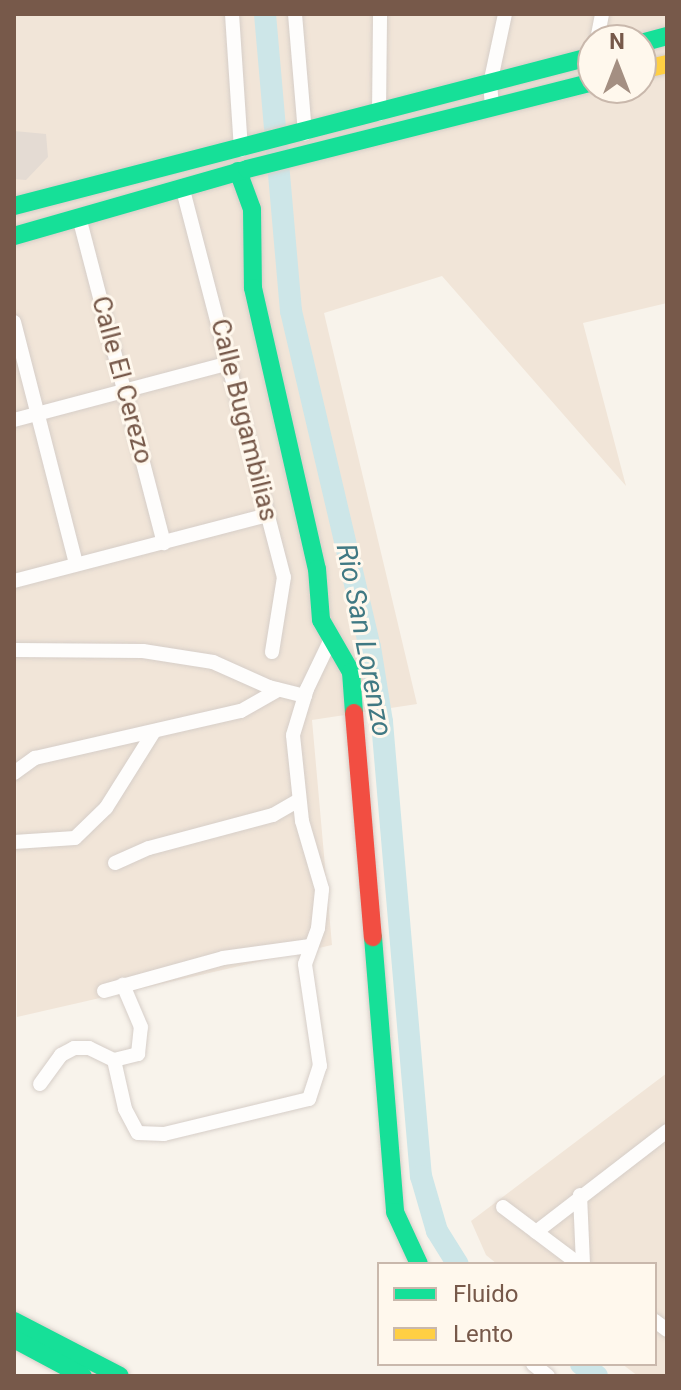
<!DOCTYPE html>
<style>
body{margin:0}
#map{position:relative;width:681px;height:1390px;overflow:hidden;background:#f8f3eb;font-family:Roboto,sans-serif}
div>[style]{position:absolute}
.residential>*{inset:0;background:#f1e5d8}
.river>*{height:22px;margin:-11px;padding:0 11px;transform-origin:11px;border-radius:11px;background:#cde6e8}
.building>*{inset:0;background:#e4dbd3}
.roads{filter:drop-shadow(0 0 2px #d6cec8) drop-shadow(0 0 2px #d6cec8)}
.street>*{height:14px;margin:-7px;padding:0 7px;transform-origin:7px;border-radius:7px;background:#fefdfc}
.fast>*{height:18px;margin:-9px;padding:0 9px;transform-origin:9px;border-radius:9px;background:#16e098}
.slow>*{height:18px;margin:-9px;padding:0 9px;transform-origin:9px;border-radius:9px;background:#ffcf43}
.jam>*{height:18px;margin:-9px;padding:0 9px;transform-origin:9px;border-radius:9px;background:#f24e42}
span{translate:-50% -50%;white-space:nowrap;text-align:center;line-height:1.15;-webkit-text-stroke:6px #fff8ed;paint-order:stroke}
.street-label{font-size:26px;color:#77594a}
.water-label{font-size:28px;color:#407983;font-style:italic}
.frame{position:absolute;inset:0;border:16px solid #77594a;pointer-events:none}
.legend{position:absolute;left:377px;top:1262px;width:280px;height:104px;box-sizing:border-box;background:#fff8ed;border:2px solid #c9b8ac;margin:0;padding:10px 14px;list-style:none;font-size:24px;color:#77594a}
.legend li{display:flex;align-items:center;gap:16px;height:40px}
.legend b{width:40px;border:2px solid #c9b8ac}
.north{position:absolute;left:577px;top:24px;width:80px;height:80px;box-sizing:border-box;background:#fff8ed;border:2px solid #c9b8ac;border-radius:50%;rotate:0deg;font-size:22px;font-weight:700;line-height:32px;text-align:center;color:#77594a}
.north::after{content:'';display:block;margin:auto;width:28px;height:36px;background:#a48f82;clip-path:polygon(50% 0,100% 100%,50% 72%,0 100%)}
</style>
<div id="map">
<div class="residential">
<i style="clip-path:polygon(evenodd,14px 14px,667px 14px,667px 303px,583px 323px,626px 486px,442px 276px,324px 313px,417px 704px,312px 720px,332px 945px,17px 1017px,14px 14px,593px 40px,641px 40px,641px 88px,593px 88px,593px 40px)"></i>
<i style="clip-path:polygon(667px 1073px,667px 1376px,638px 1376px,622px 1364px,655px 1364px,655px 1264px,497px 1264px,486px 1255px,471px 1221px)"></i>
</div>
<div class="river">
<i style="left:265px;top:14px;width:298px;rotate:85deg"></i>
<i style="left:291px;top:311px;width:345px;rotate:76.8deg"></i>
<i style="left:370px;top:647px;width:76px;rotate:80.9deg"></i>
<i style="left:382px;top:722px;width:456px;rotate:85.1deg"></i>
<i style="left:421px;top:1176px;width:57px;rotate:73.8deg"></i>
<i style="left:437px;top:1231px;width:39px;rotate:58deg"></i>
<i style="left:581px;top:1364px;width:20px;rotate:37deg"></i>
</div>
<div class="building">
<i style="clip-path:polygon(14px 131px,46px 134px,48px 157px,26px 180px,14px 179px)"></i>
</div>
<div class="roads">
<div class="street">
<i style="left:232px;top:14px;width:136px;rotate:86.2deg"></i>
<i style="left:295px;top:14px;width:120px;rotate:85.2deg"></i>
<i style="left:597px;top:40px;width:26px;rotate:-79deg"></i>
<i style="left:492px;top:106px;width:22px;rotate:-95deg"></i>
<i style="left:490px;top:84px;width:72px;rotate:-77.9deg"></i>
<i style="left:379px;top:114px;width:100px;rotate:-89.4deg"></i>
<i style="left:183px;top:190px;width:400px;rotate:75.4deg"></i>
<i style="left:284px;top:577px;width:76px;rotate:99.1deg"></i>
<i style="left:79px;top:217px;width:337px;rotate:75.4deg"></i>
<i style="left:14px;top:322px;width:250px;rotate:75.6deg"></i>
<i style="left:14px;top:420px;width:223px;rotate:-14.8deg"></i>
<i style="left:14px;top:581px;width:262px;rotate:-14.6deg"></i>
<i style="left:14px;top:650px;width:129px;rotate:0.4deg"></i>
<i style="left:143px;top:651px;width:71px;rotate:8.9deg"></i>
<i style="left:213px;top:662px;width:61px;rotate:24.1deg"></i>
<i style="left:269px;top:687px;width:37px;rotate:14deg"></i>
<i style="left:14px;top:773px;width:26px;rotate:-36deg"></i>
<i style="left:35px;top:758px;width:211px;rotate:-12.9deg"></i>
<i style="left:241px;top:711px;width:43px;rotate:-29.6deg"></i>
<i style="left:14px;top:842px;width:61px;rotate:-3.8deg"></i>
<i style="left:75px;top:838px;width:43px;rotate:-44.1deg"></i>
<i style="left:106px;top:808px;width:89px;rotate:-57.9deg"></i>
<i style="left:115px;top:863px;width:37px;rotate:-24deg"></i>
<i style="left:149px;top:848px;width:128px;rotate:-14.9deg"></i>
<i style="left:273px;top:815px;width:30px;rotate:-30deg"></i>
<i style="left:104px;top:991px;width:123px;rotate:-15.5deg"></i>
<i style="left:223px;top:958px;width:88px;rotate:-7.9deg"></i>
<i style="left:114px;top:1060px;width:50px;rotate:77.3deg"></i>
<i style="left:125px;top:1109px;width:27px;rotate:62deg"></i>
<i style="left:138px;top:1133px;width:26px;rotate:2deg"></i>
<i style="left:164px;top:1134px;width:149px;rotate:-13.6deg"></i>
<i style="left:309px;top:1099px;width:35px;rotate:-72deg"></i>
<i style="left:320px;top:1066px;width:103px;rotate:-98.4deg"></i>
<i style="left:305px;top:964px;width:38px;rotate:-70deg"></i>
<i style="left:318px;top:928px;width:39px;rotate:-84deg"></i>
<i style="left:322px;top:889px;width:71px;rotate:-106.4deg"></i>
<i style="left:302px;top:821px;width:86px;rotate:-96deg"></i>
<i style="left:293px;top:735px;width:48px;rotate:-73.1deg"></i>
<i style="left:307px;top:689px;width:53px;rotate:-64.4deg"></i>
<i style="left:40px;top:1084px;width:36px;rotate:-54deg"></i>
<i style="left:61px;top:1055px;width:15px;rotate:-28deg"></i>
<i style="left:74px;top:1048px;width:15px"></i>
<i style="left:89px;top:1048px;width:28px;rotate:26deg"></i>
<i style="left:114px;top:1060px;width:25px;rotate:-14deg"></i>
<i style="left:138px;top:1054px;width:27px;rotate:-84deg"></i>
<i style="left:141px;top:1027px;width:46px;rotate:-113.2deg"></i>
<i style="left:580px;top:1195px;width:69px;rotate:87.5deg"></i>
<i style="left:503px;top:1207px;width:95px;rotate:36.9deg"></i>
<i style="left:536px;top:1232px;width:165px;rotate:-37.6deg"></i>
<i style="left:655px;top:1321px;width:15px;rotate:37deg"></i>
<i style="left:533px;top:1364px;width:19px;rotate:39deg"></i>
</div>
<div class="fast">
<i style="left:641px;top:43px;width:27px;rotate:-15deg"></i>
<i style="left:238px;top:171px;width:40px;rotate:69.8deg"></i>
<i style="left:252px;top:209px;width:79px;rotate:89.3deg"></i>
<i style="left:253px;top:288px;width:288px;rotate:77.2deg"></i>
<i style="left:317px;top:569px;width:51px;rotate:85.5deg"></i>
<i style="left:321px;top:620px;width:60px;rotate:60deg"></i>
<i style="left:351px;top:672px;width:41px;rotate:85.8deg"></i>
<i style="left:14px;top:206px;width:598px;rotate:-14.52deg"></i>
<i style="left:14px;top:236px;width:242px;rotate:-16deg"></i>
<i style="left:247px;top:169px;width:357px;rotate:-14.1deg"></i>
<i style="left:373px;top:937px;width:276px;rotate:85.4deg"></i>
<i style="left:395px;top:1212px;width:57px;rotate:65.2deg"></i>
<i style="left:14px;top:1321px;width:119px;rotate:27.4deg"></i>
<i style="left:14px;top:1339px;width:78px;rotate:28.2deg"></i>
</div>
<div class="slow">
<i style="left:641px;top:70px;width:27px;rotate:-13deg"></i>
</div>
<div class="jam">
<i style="left:354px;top:713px;width:225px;rotate:85.2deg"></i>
</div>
</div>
<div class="street-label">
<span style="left:122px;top:380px;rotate:75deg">Calle El Cerezo</span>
<span style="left:244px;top:420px;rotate:76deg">Calle Bugambilias</span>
</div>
<div class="water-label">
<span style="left:364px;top:640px;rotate:79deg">Rio San Lorenzo</span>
</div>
<div class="frame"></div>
<ul class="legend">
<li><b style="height:10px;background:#16e098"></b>Fluido</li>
<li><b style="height:10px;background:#ffcf43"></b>Lento</li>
</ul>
<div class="north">N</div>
</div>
